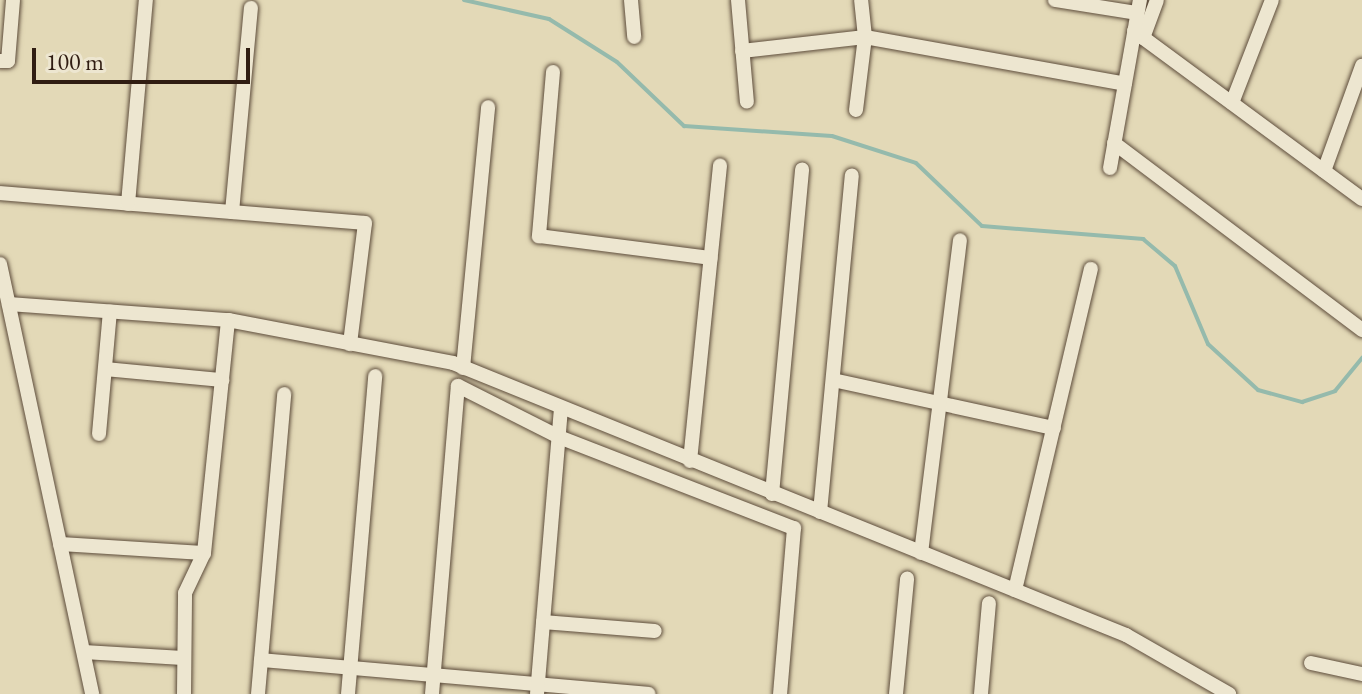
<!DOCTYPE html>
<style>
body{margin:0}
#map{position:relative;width:1362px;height:694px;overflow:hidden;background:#e3d9b7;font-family:"EB Garamond",serif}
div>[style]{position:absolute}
.stream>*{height:4px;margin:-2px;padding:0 2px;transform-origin:2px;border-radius:2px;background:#95baac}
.roads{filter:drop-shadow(0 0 2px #5d4c3b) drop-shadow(0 0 2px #5d4c3b)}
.street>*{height:14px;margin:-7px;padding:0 7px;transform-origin:7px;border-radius:7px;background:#ede6d0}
span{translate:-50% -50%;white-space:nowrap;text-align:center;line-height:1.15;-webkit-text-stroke:8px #ede6d0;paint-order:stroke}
.scale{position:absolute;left:32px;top:48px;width:218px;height:36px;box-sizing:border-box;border:4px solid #301d12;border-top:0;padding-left:10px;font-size:24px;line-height:28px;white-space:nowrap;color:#301d12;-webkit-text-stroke:6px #ede6d0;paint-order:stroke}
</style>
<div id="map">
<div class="stream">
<i style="left:464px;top:0;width:87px;rotate:12.6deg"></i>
<i style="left:549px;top:19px;width:80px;rotate:32.3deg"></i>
<i style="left:617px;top:62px;width:93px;rotate:43.7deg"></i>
<i style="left:684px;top:126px;width:148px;rotate:3.9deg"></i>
<i style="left:832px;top:136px;width:88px;rotate:17.8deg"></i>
<i style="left:916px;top:163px;width:91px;rotate:43.7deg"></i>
<i style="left:982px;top:226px;width:162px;rotate:4.6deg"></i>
<i style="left:1143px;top:239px;width:42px;rotate:40.2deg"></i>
<i style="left:1175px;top:266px;width:85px;rotate:67.1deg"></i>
<i style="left:1208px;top:344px;width:68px;rotate:42.6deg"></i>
<i style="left:1258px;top:390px;width:46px;rotate:15.3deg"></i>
<i style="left:1302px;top:402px;width:35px;rotate:-18deg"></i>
<i style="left:1335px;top:391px;width:43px;rotate:-50.7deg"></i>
</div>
<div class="roads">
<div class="street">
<i style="left:631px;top:0;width:37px;rotate:85deg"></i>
<i style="left:738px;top:0;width:102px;rotate:85deg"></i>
<i style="left:1055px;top:0;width:83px;rotate:9deg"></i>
<i style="left:1134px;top:31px;width:283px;rotate:36.4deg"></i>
<i style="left:1143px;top:38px;width:40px;rotate:-69.8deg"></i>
<i style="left:742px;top:51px;width:124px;rotate:-6.5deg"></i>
<i style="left:865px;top:37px;width:264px;rotate:10.2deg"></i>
<i style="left:0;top:61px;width:8px"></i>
<i style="left:8px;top:61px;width:61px;rotate:-85.3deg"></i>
<i style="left:553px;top:72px;width:165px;rotate:94.9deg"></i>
<i style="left:539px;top:236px;width:173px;rotate:7.3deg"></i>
<i style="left:1232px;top:103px;width:110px;rotate:-68.8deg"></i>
<i style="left:856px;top:110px;width:74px;rotate:-83deg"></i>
<i style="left:865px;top:37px;width:37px;rotate:-96deg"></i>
<i style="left:1114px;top:143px;width:311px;rotate:37deg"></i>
<i style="left:1110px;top:168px;width:171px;rotate:-79.9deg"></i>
<i style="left:1324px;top:171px;width:112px;rotate:-70.1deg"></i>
<i style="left:0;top:193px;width:366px;rotate:4.7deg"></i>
<i style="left:365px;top:223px;width:122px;rotate:97.1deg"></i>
<i style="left:128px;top:204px;width:205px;rotate:-85deg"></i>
<i style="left:232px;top:212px;width:205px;rotate:-84.7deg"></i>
<i style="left:0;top:264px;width:440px;rotate:77.9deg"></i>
<i style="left:9px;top:304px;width:220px;rotate:4.2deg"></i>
<i style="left:228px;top:320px;width:229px;rotate:10.8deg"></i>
<i style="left:453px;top:363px;width:726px;rotate:22.01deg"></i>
<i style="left:1126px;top:635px;width:119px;rotate:29.8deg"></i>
<i style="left:463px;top:368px;width:262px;rotate:-84.5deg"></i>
<i style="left:105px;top:369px;width:118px;rotate:5.4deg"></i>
<i style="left:833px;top:380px;width:226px;rotate:12.3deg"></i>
<i style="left:99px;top:434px;width:123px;rotate:-84.9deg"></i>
<i style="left:690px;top:461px;width:297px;rotate:-84.2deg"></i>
<i style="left:772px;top:494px;width:326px;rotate:-84.7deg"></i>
<i style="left:820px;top:512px;width:338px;rotate:-84.6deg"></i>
<i style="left:60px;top:544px;width:144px;rotate:3.6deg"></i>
<i style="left:921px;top:553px;width:315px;rotate:-82.9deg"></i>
<i style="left:1015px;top:590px;width:330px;rotate:-76.7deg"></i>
<i style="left:543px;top:622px;width:112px;rotate:4.6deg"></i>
<i style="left:84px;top:652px;width:99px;rotate:3.5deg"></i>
<i style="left:261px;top:660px;width:389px;rotate:5deg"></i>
<i style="left:1311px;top:663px;width:52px;rotate:12.2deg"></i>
<i style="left:184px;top:694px;width:101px;rotate:-89.4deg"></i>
<i style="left:185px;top:593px;width:44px;rotate:-64.6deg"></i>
<i style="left:204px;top:553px;width:234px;rotate:-84.1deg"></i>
<i style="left:258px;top:694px;width:301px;rotate:-85deg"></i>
<i style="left:348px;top:694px;width:319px;rotate:-85.1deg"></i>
<i style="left:432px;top:694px;width:309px;rotate:-85.2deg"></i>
<i style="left:458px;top:386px;width:113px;rotate:26.8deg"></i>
<i style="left:559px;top:437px;width:252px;rotate:21.2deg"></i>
<i style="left:794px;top:528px;width:167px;rotate:94.8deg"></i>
<i style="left:537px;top:694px;width:286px;rotate:-85.2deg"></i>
<i style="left:896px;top:694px;width:116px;rotate:-84.5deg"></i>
<i style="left:981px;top:694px;width:91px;rotate:-85deg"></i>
</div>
</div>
<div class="scale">100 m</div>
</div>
